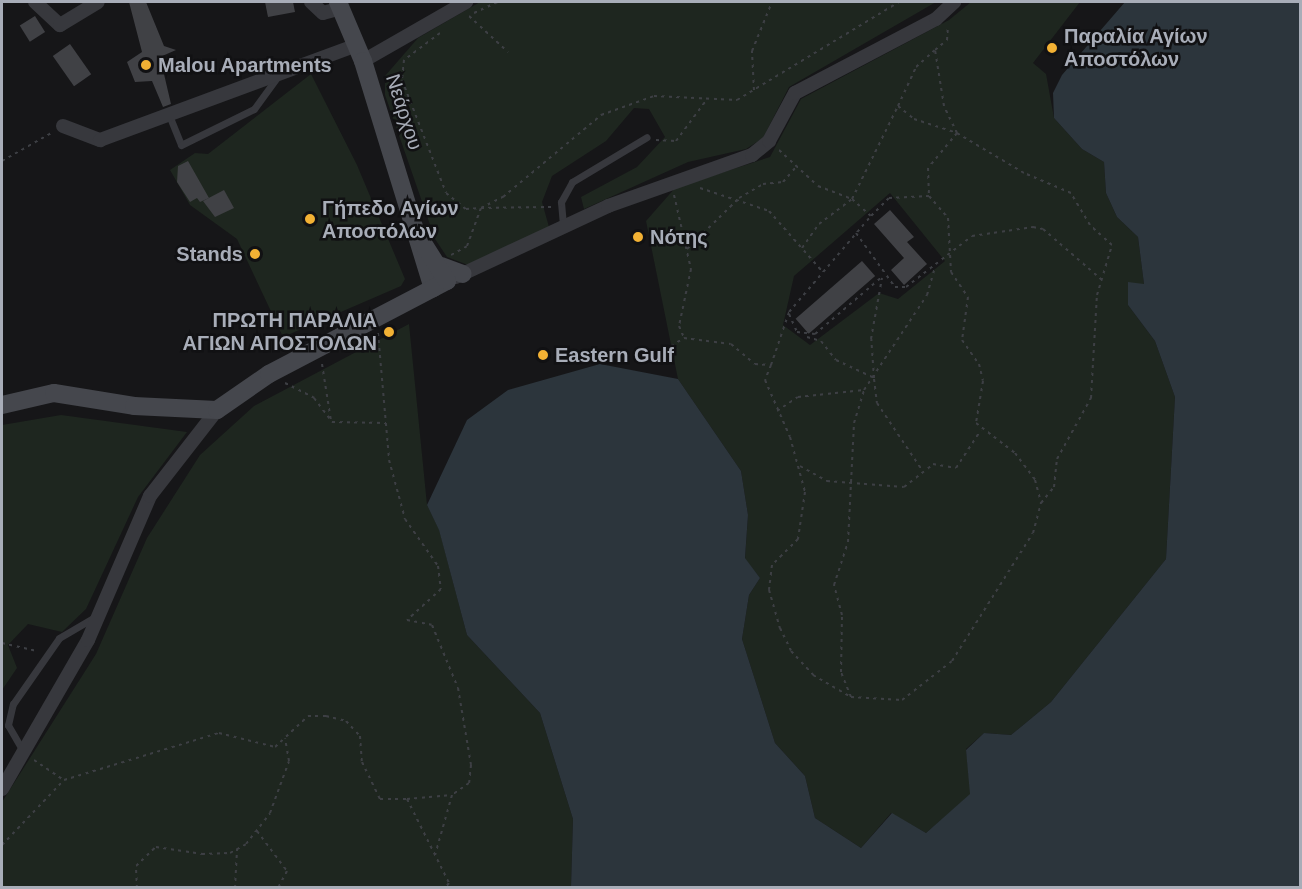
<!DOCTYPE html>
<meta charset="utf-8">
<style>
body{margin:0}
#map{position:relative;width:1302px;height:889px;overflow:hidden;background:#161618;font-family:Helvetica,sans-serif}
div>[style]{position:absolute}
.green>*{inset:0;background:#1e261f}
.water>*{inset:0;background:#2c353c}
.building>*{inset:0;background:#404145;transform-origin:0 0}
.path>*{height:2px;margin-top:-1px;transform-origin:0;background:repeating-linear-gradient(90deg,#3d3f44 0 3px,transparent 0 7.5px)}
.lane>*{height:7px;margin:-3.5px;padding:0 3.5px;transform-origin:3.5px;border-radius:3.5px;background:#37383d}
.street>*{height:14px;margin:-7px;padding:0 7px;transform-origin:7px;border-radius:7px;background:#37383d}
.secondary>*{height:18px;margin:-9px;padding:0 9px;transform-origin:9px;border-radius:9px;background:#45474d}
.dots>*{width:16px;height:16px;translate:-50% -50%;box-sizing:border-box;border:3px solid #111113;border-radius:50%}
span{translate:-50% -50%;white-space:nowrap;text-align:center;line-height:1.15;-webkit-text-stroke:5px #111113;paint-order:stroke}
.poi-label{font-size:20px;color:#a8adb8;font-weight:700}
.left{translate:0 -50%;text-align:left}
.right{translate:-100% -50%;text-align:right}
.street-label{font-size:20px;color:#a8adb8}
.frame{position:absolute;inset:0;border:3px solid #a8adb8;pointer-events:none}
</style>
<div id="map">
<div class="green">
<i style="clip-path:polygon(480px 2px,936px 2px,789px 87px,763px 138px,746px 149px,688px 162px,584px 209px,581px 197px,637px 167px,665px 137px,649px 109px,634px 108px,606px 141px,552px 176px,542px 202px,549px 227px,468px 265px,447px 257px,435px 239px,385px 95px,385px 76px,418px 38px)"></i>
<i style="clip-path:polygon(evenodd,971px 2px,1080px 2px,1033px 63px,1046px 74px,1054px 118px,1082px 149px,1104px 162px,1106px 193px,1117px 217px,1138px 237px,1144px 284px,1128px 305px,1155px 341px,1175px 397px,1166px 559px,1051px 702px,1011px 735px,984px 733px,966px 749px,971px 794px,926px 833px,891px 813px,861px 848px,815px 818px,805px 776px,775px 743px,742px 639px,749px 595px,760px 578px,745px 559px,748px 515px,741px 471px,678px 379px,646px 221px,675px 188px,770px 157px,801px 99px,949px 20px,971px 2px,890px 193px,945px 261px,898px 299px,879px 293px,810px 345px,783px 325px,794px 276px,890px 193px)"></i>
<i style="clip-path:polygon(311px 74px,357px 165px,405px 279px,401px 286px,283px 337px,237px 239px,190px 205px,170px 170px,195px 153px,208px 154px)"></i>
<i style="clip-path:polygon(409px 324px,427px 505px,439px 529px,467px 635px,540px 713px,573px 819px,571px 887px,2px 887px,2px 802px,96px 654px,147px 538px,200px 455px,254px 406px)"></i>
<i style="clip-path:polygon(61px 415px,187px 432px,138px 497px,86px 609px,62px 632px,28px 624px,8px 645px,17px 668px,2px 690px,2px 425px)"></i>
</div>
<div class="water">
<i style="clip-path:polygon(1125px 2px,1300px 2px,1300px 887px,571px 887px,573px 819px,540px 713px,467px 635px,439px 530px,427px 505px,467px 420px,508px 390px,600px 364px,678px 379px,741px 471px,748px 515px,745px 558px,760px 578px,749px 595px,742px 639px,775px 743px,805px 776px,815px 818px,861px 848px,892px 813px,926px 833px,970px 794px,966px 750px,984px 733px,1011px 735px,1051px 702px,1166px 559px,1175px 397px,1155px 341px,1128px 305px,1128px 282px,1144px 284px,1138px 237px,1117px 217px,1106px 193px,1104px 162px,1082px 149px,1054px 118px,1053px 93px,1062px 75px)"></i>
</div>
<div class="building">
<i style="clip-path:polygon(129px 2px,146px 2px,164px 46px,176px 50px,160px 57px,171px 104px,163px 107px,152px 81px,135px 82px,127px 62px,142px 52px)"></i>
<i style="clip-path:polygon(265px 2px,293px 2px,295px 12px,268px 17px)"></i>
<i style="left:35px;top:16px;width:19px;height:18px;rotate:58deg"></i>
<i style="left:70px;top:44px;width:37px;height:21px;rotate:55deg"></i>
<i style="clip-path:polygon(188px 161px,209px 198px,200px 202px,197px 198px,190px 202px,177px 182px,178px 166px)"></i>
<i style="clip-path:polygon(224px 190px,234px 208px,215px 217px,203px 201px)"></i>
<i style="clip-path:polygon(890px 210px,914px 237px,907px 242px,927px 264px,904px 285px,891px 270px,904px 258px,874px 224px)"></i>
<i style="left:862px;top:261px;width:20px;height:88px;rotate:49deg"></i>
</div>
<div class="path">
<i style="left:474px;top:13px;width:26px;rotate:-25deg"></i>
<i style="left:469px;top:16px;width:53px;rotate:42.7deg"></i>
<i style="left:440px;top:33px;width:45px;rotate:143.1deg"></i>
<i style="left:404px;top:60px;width:20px;rotate:96deg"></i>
<i style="left:402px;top:80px;width:121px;rotate:68.7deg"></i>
<i style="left:446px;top:193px;width:26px;rotate:39deg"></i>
<i style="left:466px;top:209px;width:15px;rotate:-4deg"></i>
<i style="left:481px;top:208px;width:25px;rotate:-27deg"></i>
<i style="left:503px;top:197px;width:128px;rotate:-39.9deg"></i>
<i style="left:601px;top:115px;width:56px;rotate:-19.7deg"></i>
<i style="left:654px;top:96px;width:83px;rotate:2.8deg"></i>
<i style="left:737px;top:100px;width:189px;rotate:-31.2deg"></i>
<i style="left:754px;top:90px;width:39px;rotate:-93deg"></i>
<i style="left:752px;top:51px;width:53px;rotate:-67.8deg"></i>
<i style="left:898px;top:106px;width:43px;rotate:-65.2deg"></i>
<i style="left:916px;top:67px;width:25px;rotate:-42deg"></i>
<i style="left:656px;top:140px;width:20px;rotate:3deg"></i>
<i style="left:676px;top:141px;width:49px;rotate:-53.4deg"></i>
<i style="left:779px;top:150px;width:53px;rotate:42.7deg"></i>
<i style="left:818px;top:186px;width:36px;rotate:21deg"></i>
<i style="left:852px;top:199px;width:25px;rotate:42deg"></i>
<i style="left:871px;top:216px;width:25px;rotate:-45deg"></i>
<i style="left:889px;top:198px;width:40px;rotate:-2.9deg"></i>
<i style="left:929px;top:196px;width:29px;rotate:49deg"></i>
<i style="left:948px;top:218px;width:54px;rotate:86.8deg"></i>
<i style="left:951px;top:272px;width:30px;rotate:56deg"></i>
<i style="left:968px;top:297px;width:43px;rotate:97.9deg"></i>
<i style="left:962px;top:340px;width:29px;rotate:55deg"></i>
<i style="left:979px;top:364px;width:17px;rotate:77deg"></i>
<i style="left:983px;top:381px;width:43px;rotate:99.5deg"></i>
<i style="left:976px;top:423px;width:49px;rotate:37.6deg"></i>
<i style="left:1015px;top:453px;width:34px;rotate:53deg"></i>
<i style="left:1035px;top:480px;width:24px;rotate:75deg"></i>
<i style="left:2px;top:161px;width:59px;rotate:-29.6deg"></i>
<i style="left:700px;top:188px;width:73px;rotate:18.4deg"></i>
<i style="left:769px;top:211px;width:79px;rotate:48.6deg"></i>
<i style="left:674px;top:195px;width:76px;rotate:77.1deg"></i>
<i style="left:691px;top:269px;width:58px;rotate:101.9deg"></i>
<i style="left:679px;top:326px;width:13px;rotate:67deg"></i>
<i style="left:856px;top:233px;width:67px;rotate:54.2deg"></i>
<i style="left:895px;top:287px;width:11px"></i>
<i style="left:906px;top:287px;width:83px;rotate:-37.7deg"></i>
<i style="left:972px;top:236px;width:62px;rotate:-8.4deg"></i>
<i style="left:1033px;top:227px;width:10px;rotate:11deg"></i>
<i style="left:1043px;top:229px;width:78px;rotate:40.8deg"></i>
<i style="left:802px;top:248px;width:29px;rotate:-55deg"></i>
<i style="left:819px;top:224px;width:41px;rotate:-37.1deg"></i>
<i style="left:852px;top:199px;width:104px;rotate:-63.7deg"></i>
<i style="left:898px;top:106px;width:21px;rotate:39deg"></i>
<i style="left:914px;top:119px;width:45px;rotate:18deg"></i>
<i style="left:957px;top:133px;width:45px;rotate:129.6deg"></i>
<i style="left:928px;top:168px;width:27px;rotate:88deg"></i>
<i style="left:687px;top:249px;width:73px;rotate:-44.4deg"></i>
<i style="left:739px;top:198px;width:28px;rotate:-30deg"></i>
<i style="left:763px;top:184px;width:20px;rotate:-6deg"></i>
<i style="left:783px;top:182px;width:20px;rotate:-49deg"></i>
<i style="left:451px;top:255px;width:18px;rotate:-29deg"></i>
<i style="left:467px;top:246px;width:40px;rotate:-69.8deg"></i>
<i style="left:481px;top:208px;width:70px;rotate:-0.8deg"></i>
<i style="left:789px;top:314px;width:20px;rotate:66deg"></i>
<i style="left:797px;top:332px;width:18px;rotate:6deg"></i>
<i style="left:815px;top:334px;width:89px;rotate:-40.5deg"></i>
<i style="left:378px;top:333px;width:127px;rotate:85deg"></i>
<i style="left:389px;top:460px;width:61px;rotate:74.8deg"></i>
<i style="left:405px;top:519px;width:57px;rotate:54.9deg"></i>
<i style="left:438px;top:566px;width:23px;rotate:83deg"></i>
<i style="left:441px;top:589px;width:46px;rotate:137.6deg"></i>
<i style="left:407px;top:620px;width:25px;rotate:11deg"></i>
<i style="left:432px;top:625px;width:68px;rotate:67.6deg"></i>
<i style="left:458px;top:688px;width:78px;rotate:80.4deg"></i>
<i style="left:471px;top:765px;width:18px;rotate:96deg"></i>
<i style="left:469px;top:783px;width:21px;rotate:145deg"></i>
<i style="left:452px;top:795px;width:62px;rotate:105.8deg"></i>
<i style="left:807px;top:337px;width:15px;rotate:16deg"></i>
<i style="left:821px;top:341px;width:24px;rotate:52deg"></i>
<i style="left:836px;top:360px;width:42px;rotate:25.3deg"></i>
<i style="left:874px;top:378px;width:39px;rotate:-94deg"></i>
<i style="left:871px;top:339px;width:62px;rotate:-79.8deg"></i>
<i style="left:671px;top:346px;width:15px;rotate:-32deg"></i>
<i style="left:684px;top:338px;width:47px;rotate:7.3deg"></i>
<i style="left:731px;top:344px;width:31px;rotate:40deg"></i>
<i style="left:755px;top:364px;width:16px;rotate:4deg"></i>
<i style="left:771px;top:365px;width:56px;rotate:-71.2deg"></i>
<i style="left:789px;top:312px;width:126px;rotate:-49.5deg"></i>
<i style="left:322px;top:364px;width:58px;rotate:81deg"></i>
<i style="left:771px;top:365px;width:16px;rotate:112deg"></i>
<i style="left:765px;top:380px;width:62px;rotate:66.3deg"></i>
<i style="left:790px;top:437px;width:57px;rotate:74.7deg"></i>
<i style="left:805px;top:492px;width:48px;rotate:98.5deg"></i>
<i style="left:798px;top:539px;width:37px;rotate:135deg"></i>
<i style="left:772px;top:565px;width:25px;rotate:97deg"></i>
<i style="left:769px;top:590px;width:40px;rotate:74deg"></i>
<i style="left:780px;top:628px;width:25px;rotate:64deg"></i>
<i style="left:791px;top:651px;width:33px;rotate:47deg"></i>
<i style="left:813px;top:675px;width:44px;rotate:30.1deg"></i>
<i style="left:851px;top:697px;width:51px;rotate:3.4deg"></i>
<i style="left:902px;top:700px;width:63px;rotate:-38deg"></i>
<i style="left:952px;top:661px;width:151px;rotate:-57.7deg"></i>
<i style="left:1033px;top:533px;width:31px;rotate:-75deg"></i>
<i style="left:1041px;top:503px;width:21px;rotate:-51deg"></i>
<i style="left:1054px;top:487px;width:28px;rotate:-84deg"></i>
<i style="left:1057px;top:459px;width:70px;rotate:-60.9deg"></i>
<i style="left:1091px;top:398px;width:103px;rotate:-86.7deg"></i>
<i style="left:1097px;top:295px;width:52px;rotate:-73.3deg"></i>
<i style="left:1112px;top:245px;width:30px;rotate:-138deg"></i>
<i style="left:1090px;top:225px;width:37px;rotate:-121deg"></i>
<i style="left:1071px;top:193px;width:51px;rotate:-156.9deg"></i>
<i style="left:1024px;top:173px;width:78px;rotate:-149.2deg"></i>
<i style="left:957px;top:133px;width:30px;rotate:-116deg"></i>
<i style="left:944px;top:106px;width:57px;rotate:-99.1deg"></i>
<i style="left:935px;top:50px;width:16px;rotate:-40deg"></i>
<i style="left:947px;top:40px;width:14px;rotate:-86deg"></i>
<i style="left:874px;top:379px;width:24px;rotate:83deg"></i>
<i style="left:877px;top:403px;width:81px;rotate:56.1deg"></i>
<i style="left:285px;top:383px;width:33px;rotate:27deg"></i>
<i style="left:314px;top:398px;width:30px;rotate:53deg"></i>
<i style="left:332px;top:422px;width:54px;rotate:1.1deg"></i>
<i style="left:777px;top:411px;width:25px;rotate:-34deg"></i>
<i style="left:798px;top:397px;width:66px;rotate:-6.1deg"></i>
<i style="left:800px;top:466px;width:31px;rotate:29deg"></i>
<i style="left:827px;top:481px;width:77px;rotate:4.5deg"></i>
<i style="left:904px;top:487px;width:37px;rotate:-38deg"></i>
<i style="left:933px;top:464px;width:23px;rotate:10deg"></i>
<i style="left:956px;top:468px;width:45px;rotate:-56.7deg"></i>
<i style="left:2px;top:643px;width:37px;rotate:13deg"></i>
<i style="left:851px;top:697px;width:27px;rotate:-112deg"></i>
<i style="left:841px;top:672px;width:57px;rotate:-89deg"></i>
<i style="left:842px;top:615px;width:31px;rotate:-105deg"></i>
<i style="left:834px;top:585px;width:45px;rotate:-72deg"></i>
<i style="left:848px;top:542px;width:119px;rotate:-87.1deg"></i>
<i style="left:854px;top:423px;width:34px;rotate:-73deg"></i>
<i style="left:864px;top:390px;width:114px;rotate:-56.4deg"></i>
<i style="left:927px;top:295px;width:29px;rotate:-74deg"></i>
<i style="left:34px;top:760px;width:36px;rotate:34deg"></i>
<i style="left:407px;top:799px;width:45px;rotate:-5.1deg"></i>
<i style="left:257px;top:831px;width:50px;rotate:53.1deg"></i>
<i style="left:287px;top:871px;width:19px;rotate:118deg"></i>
<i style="left:2px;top:845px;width:90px;rotate:-46.4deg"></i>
<i style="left:64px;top:780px;width:162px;rotate:-16.9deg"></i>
<i style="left:219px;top:733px;width:58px;rotate:14deg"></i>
<i style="left:275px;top:747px;width:45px;rotate:-43.2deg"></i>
<i style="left:308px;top:716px;width:18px"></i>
<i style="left:326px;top:716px;width:21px;rotate:14deg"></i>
<i style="left:346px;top:721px;width:21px;rotate:47deg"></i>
<i style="left:360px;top:736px;width:26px;rotate:86deg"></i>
<i style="left:362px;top:762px;width:41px;rotate:64.1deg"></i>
<i style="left:380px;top:799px;width:27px"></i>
<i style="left:407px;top:799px;width:94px;rotate:63.4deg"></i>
<i style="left:449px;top:883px;width:6px;rotate:129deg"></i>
<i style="left:137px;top:888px;width:22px;rotate:-93deg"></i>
<i style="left:136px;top:866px;width:28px;rotate:-44deg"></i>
<i style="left:156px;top:847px;width:47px;rotate:8.7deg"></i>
<i style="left:202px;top:854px;width:28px;rotate:-2deg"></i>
<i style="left:230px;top:853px;width:18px;rotate:-29deg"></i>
<i style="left:246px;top:844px;width:39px;rotate:-52deg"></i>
<i style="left:270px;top:813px;width:55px;rotate:-69.9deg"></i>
<i style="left:289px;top:761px;width:23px;rotate:-100deg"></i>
<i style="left:235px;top:888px;width:39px;rotate:-87deg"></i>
</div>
<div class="lane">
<i style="left:169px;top:115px;width:32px;rotate:68deg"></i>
<i style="left:181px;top:145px;width:81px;rotate:-26.3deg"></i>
<i style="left:254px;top:109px;width:39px;rotate:-54deg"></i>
<i style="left:563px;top:225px;width:23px;rotate:-95deg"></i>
<i style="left:561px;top:202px;width:23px;rotate:-61deg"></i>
<i style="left:572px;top:182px;width:87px;rotate:-31deg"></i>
<i style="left:23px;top:751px;width:30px;rotate:-120deg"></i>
<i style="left:8px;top:725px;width:22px;rotate:-77deg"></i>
<i style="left:13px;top:704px;width:80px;rotate:-55.1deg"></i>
<i style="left:59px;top:638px;width:42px;rotate:-30.3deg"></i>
</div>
<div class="street">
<i style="left:35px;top:2px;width:34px;rotate:43deg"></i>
<i style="left:60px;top:25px;width:44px;rotate:-31.2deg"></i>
<i style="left:311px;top:2px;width:16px;rotate:43deg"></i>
<i style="left:323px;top:13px;width:16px;rotate:-15deg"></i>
<i style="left:363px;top:61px;width:119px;rotate:-29.8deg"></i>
<i style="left:63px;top:126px;width:40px;rotate:21deg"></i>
<i style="left:100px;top:140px;width:271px;rotate:-20.3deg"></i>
<i style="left:456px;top:277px;width:168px;rotate:-25deg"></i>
<i style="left:608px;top:206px;width:153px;rotate:-19.5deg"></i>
<i style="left:752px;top:155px;width:22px;rotate:-39deg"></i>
<i style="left:769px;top:141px;width:55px;rotate:-61.6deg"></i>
<i style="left:795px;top:93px;width:159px;rotate:-27.7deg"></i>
<i style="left:936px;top:19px;width:25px;rotate:-43deg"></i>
<i style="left:2px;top:789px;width:172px;rotate:-60deg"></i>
<i style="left:88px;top:640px;width:157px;rotate:-66.7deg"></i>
<i style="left:150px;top:496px;width:109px;rotate:-52.1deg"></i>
</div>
<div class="secondary">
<i style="left:338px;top:2px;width:64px;rotate:67deg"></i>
<i style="left:363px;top:61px;width:238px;rotate:72.9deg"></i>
<i style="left:441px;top:266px;width:23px;rotate:20deg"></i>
<i style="left:2px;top:405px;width:53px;rotate:-13deg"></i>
<i style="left:54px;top:393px;width:81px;rotate:9.2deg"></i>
<i style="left:134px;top:406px;width:83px;rotate:2.8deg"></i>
<i style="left:217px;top:410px;width:63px;rotate:-34.7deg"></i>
<i style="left:269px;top:374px;width:201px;rotate:-27.6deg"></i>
<i style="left:447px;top:281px;width:49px;rotate:-122.4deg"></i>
</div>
<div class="dots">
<i style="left:1052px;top:48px;background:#f2b134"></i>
<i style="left:146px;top:65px;background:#f2b134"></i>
<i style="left:310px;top:219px;background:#f2b134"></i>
<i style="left:638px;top:237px;background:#f2b134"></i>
<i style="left:255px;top:254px;background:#f2b134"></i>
<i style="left:389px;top:332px;background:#f2b134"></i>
<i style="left:543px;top:355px;background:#f2b134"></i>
</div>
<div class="poi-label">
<span class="left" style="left:1064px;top:48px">Παραλία Αγίων<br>Αποστόλων</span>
<span class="left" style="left:158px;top:65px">Malou Apartments</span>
<span class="left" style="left:322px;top:220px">Γήπεδο Αγίων<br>Αποστόλων</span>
<span class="left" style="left:650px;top:237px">Νότης</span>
<span class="right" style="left:243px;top:254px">Stands</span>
<span class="right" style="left:377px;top:332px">ΠΡΩΤΗ ΠΑΡΑΛΙΑ<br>ΑΓΙΩΝ ΑΠΟΣΤΟΛΩΝ</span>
<span class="left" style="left:555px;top:355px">Eastern Gulf</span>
</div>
<div class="street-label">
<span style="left:404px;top:112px;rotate:72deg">Νεάρχου</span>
</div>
<div class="frame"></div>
</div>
